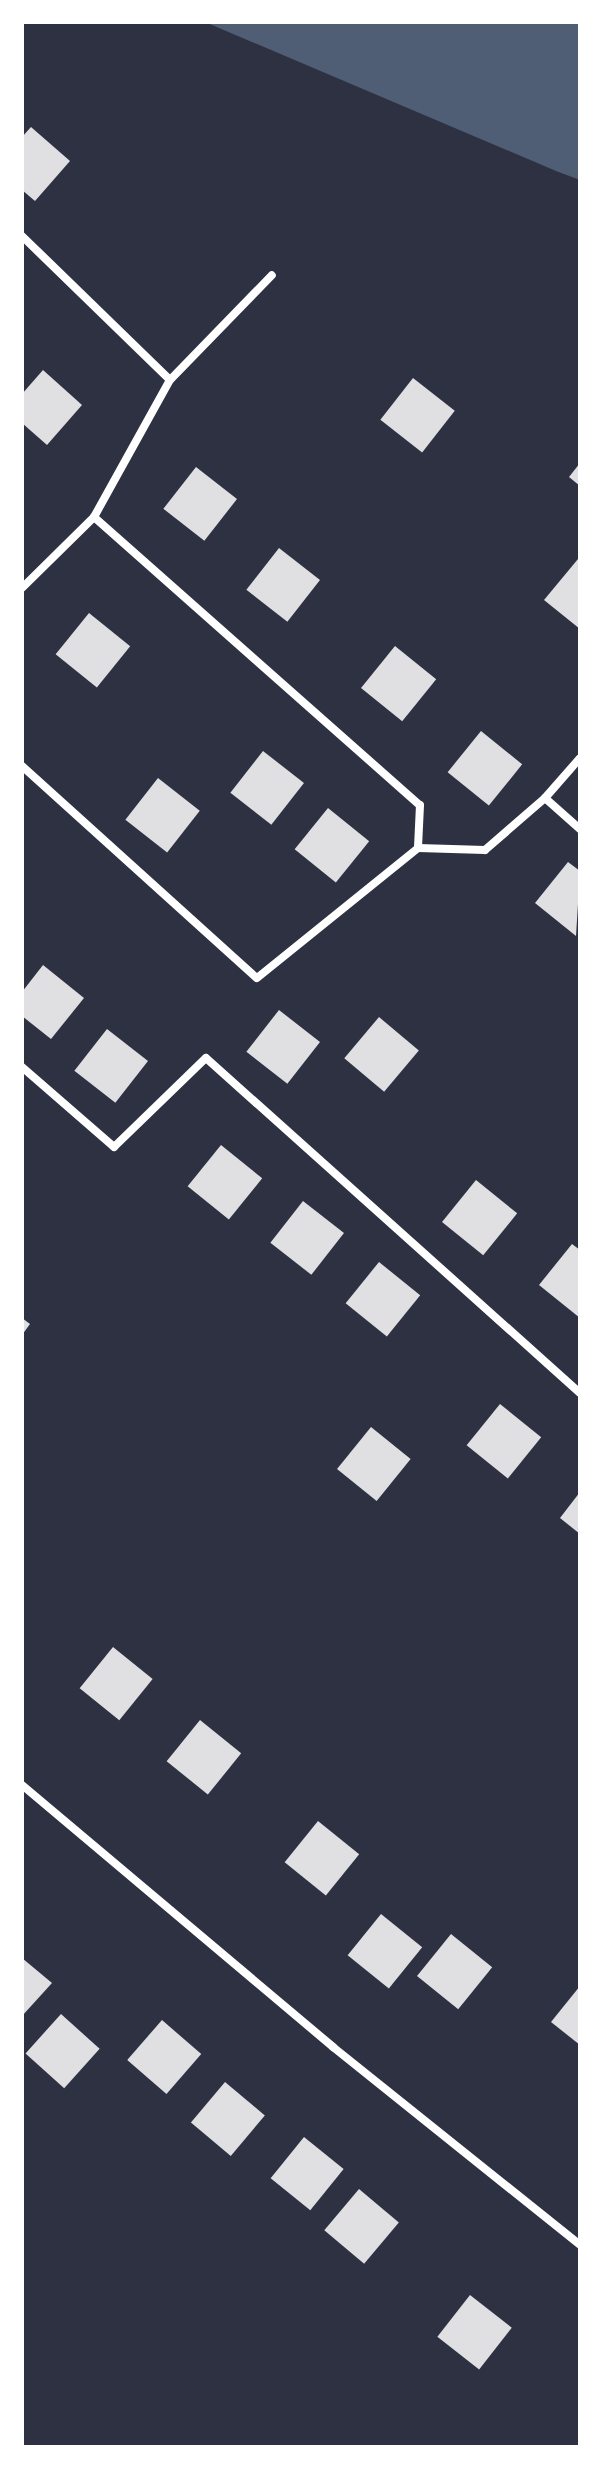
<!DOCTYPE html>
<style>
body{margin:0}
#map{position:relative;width:602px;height:2469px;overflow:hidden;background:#2d3142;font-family:"PT Serif",serif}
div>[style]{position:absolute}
.water>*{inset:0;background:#4f5d75}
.building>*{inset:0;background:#e0e0e3;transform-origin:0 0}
.minor>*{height:8px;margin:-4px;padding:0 4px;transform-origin:4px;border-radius:4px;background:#fff}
span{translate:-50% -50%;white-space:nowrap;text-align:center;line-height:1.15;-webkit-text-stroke:7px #fff;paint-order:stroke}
.frame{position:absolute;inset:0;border:24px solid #fff;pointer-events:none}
</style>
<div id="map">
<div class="water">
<i style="clip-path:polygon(205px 22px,580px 22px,580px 180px,556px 171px)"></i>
</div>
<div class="building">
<i style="clip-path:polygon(31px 127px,70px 161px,35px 201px,22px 190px,22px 137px)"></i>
<i style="clip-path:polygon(43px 370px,82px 405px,47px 445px,22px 423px,22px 394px)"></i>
<i style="left:413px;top:378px;width:53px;height:53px;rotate:38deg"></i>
<i style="clip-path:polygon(580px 463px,580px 486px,569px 477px)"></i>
<i style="left:196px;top:467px;width:52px;height:53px;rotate:38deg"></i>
<i style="left:279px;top:548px;width:52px;height:53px;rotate:38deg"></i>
<i style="clip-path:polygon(578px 559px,580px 560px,580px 629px,544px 600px)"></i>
<i style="left:89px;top:613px;width:53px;height:53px;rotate:39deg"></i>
<i style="left:395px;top:646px;width:53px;height:54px;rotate:39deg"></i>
<i style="left:481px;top:731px;width:53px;height:53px;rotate:39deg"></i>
<i style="left:263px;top:751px;width:52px;height:53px;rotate:38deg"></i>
<i style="left:158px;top:778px;width:53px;height:53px;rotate:38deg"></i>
<i style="left:328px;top:808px;width:53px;height:53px;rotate:39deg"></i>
<i style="clip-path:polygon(568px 862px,580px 871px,576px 936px,535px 903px)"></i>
<i style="clip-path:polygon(43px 965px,84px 998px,51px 1039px,22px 1016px,22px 992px)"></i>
<i style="left:279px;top:1010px;width:52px;height:53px;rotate:38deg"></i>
<i style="left:379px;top:1017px;width:52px;height:54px;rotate:40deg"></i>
<i style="left:107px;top:1029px;width:52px;height:53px;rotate:38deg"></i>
<i style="left:221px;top:1145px;width:53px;height:53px;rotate:39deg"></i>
<i style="left:476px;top:1180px;width:53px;height:54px;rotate:39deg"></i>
<i style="left:303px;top:1201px;width:52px;height:53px;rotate:38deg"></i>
<i style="clip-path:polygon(572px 1244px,580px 1250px,580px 1318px,539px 1285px)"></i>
<i style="left:379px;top:1262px;width:53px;height:53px;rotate:39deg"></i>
<i style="clip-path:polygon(22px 1318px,30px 1324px,22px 1335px)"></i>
<i style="left:500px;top:1404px;width:53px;height:53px;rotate:39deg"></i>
<i style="left:371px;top:1427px;width:51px;height:54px;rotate:39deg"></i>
<i style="clip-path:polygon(580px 1492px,580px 1534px,560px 1518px)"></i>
<i style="left:113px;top:1647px;width:51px;height:53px;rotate:39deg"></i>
<i style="left:200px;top:1720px;width:53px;height:53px;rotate:39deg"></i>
<i style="left:318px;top:1821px;width:53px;height:53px;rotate:39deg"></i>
<i style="left:381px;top:1914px;width:53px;height:53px;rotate:39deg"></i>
<i style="left:451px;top:1934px;width:53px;height:54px;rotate:39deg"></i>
<i style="clip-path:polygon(22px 1958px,52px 1983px,22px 2016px)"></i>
<i style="clip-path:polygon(580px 1986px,580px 2045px,551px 2022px)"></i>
<i style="left:61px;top:2014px;width:52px;height:53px;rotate:42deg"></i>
<i style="left:162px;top:2020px;width:52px;height:53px;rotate:41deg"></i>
<i style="left:225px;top:2082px;width:52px;height:53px;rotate:40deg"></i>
<i style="left:304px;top:2137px;width:51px;height:53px;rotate:39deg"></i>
<i style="left:359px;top:2189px;width:52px;height:54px;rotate:40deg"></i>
<i style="left:470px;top:2295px;width:53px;height:53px;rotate:38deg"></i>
</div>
<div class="minor">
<i style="left:22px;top:236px;width:206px;rotate:44.2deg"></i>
<i style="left:94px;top:517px;width:435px;rotate:41.5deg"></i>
<i style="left:420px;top:805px;width:43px;rotate:92.7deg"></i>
<i style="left:22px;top:588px;width:101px;rotate:-44.6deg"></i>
<i style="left:94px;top:517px;width:157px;rotate:-61deg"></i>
<i style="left:170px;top:380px;width:146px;rotate:-45.8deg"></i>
<i style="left:22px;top:766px;width:316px;rotate:42.1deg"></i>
<i style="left:257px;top:978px;width:207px;rotate:-38.9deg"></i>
<i style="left:418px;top:848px;width:67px;rotate:1.7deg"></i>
<i style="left:485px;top:850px;width:79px;rotate:-40.9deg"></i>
<i style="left:545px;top:798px;width:53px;rotate:-48.8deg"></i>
<i style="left:545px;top:798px;width:47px;rotate:41.5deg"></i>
<i style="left:22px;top:1067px;width:122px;rotate:41deg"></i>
<i style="left:114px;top:1147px;width:128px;rotate:-44.1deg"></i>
<i style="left:206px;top:1058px;width:502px;rotate:41.85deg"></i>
<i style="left:22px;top:1785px;width:407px;rotate:40.1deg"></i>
<i style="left:333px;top:2047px;width:317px;rotate:38.7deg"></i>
</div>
<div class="frame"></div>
</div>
